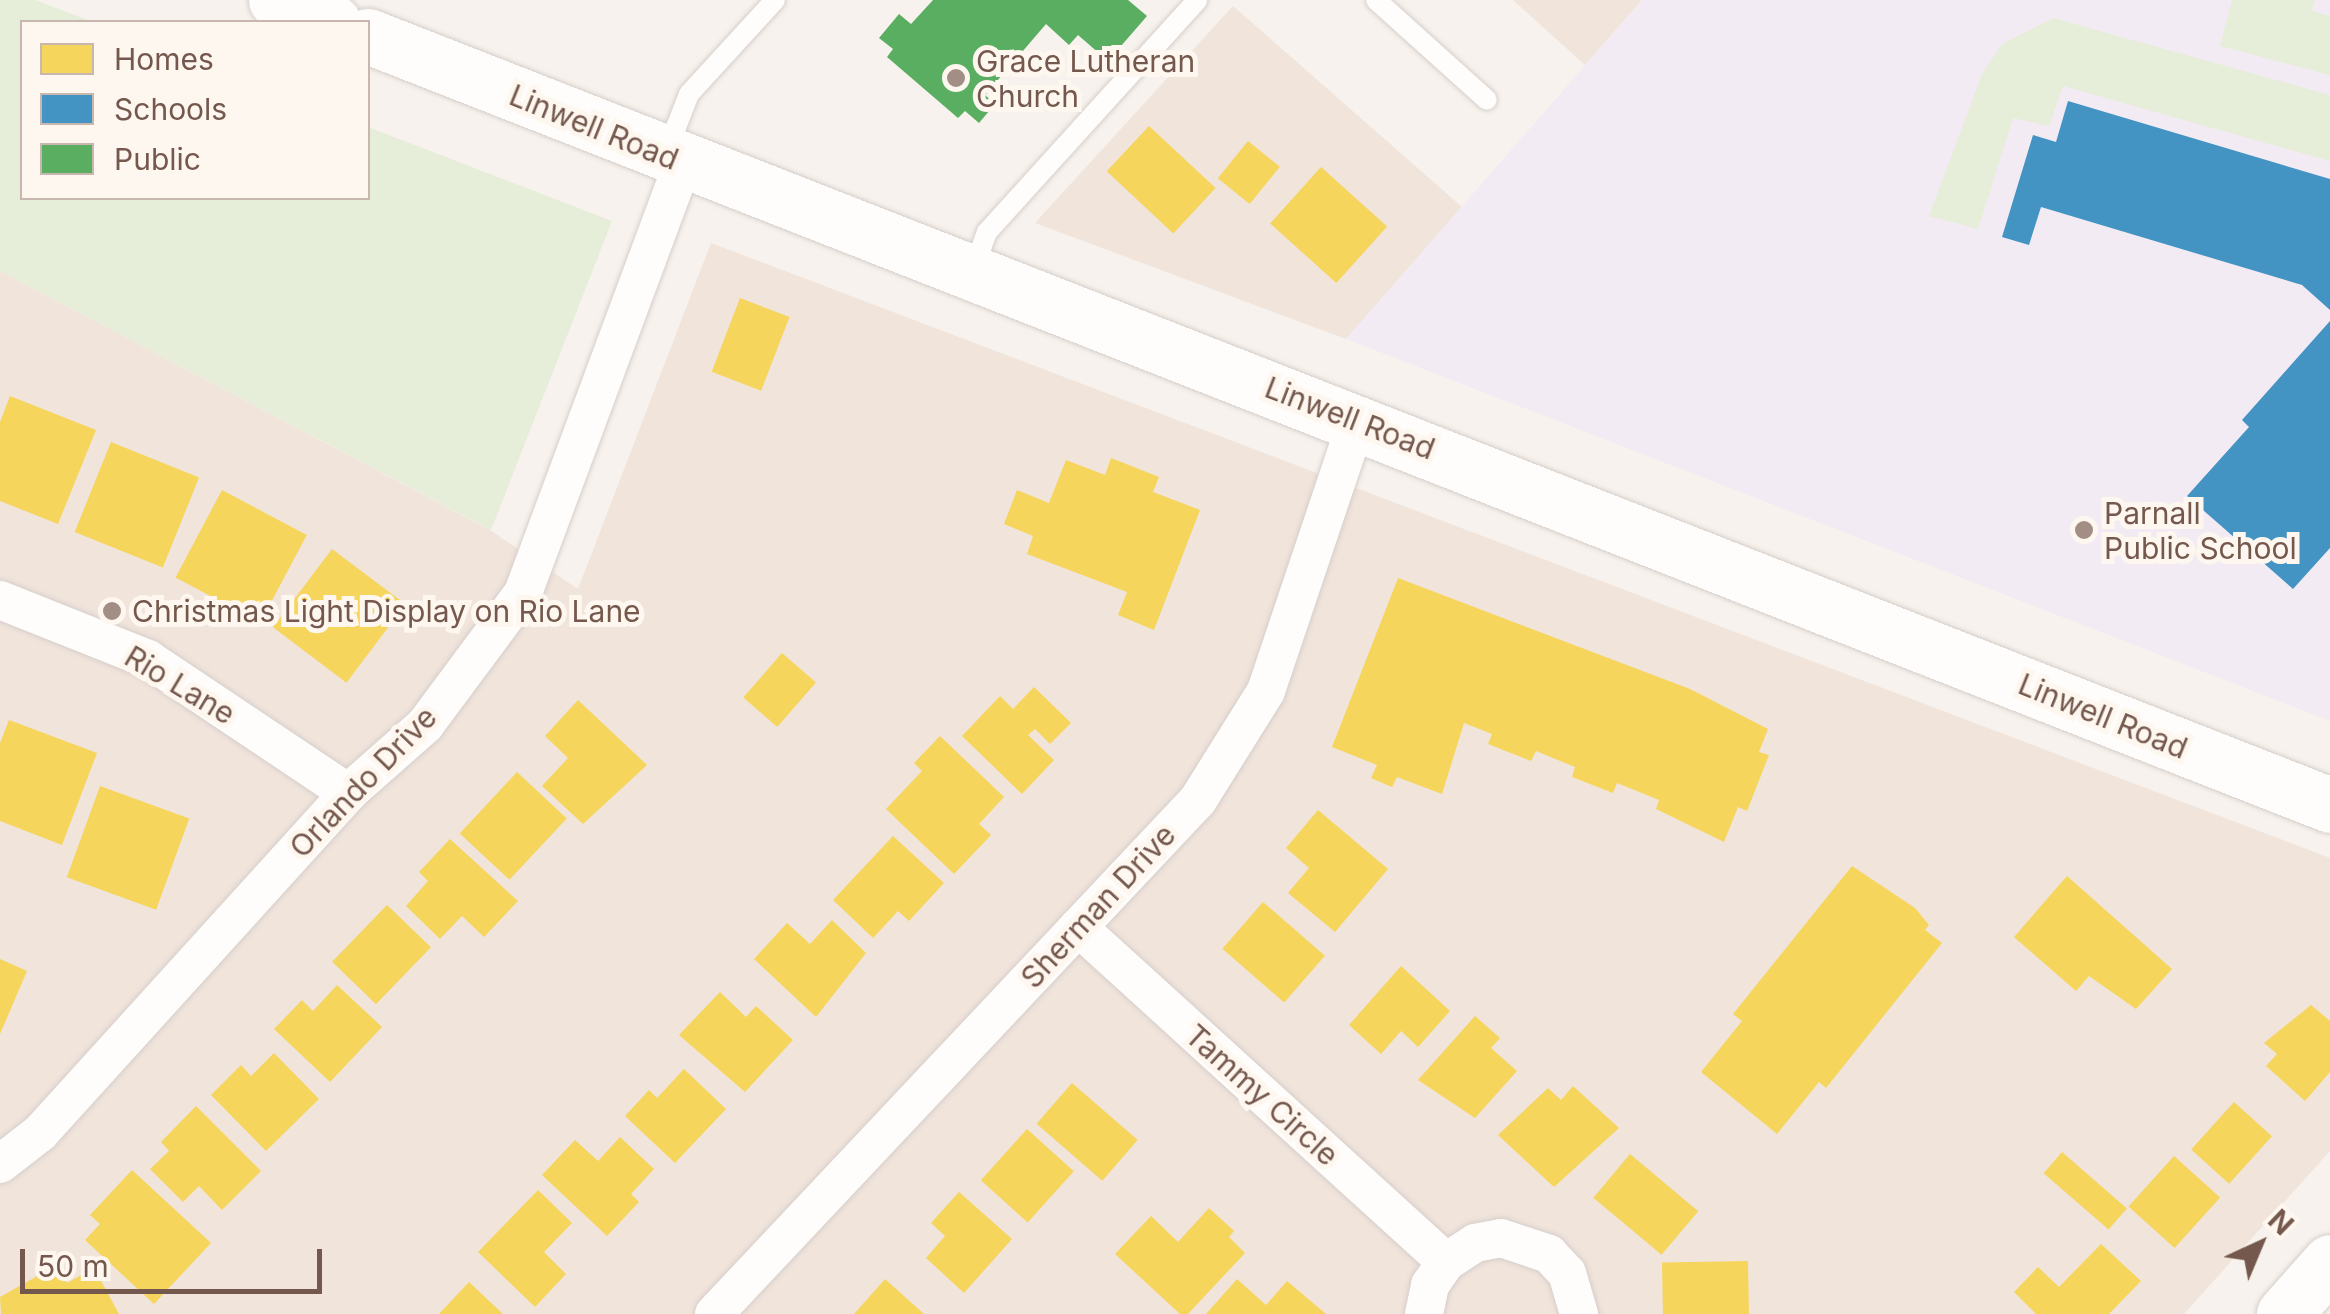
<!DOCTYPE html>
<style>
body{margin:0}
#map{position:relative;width:2330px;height:1314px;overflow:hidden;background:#f7f2ed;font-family:Inter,sans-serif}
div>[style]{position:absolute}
.residential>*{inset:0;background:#f0e4db}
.education>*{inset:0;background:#f3ebf3}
.green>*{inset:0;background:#e6edd8}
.homes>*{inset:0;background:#f6d55c;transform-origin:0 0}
.schools>*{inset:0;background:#4393c3}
.public>*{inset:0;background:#5aae61}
.roads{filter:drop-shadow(0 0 2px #d6ceca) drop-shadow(0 0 2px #d6ceca)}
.lane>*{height:20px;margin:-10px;padding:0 10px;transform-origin:10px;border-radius:10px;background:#fefdfc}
.street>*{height:38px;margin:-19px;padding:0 19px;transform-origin:19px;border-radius:19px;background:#fefdfc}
.secondary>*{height:55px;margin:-27.5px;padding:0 27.5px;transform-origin:27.5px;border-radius:27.5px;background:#fefdfc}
.dots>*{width:28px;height:28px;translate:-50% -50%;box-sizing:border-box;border:5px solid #fef7ef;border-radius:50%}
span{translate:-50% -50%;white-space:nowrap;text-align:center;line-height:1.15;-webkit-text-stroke:10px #fef7ef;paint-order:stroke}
.poi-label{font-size:30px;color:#75584d}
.left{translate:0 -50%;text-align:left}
.street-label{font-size:30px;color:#75584d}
.legend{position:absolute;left:20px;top:20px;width:350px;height:180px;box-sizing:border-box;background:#fef7ef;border:2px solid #c7b7ae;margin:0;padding:12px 18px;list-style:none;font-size:30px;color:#75584d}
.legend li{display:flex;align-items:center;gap:20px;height:50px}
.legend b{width:50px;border:2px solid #c7b7ae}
.north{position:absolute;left:2210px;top:1194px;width:100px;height:100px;-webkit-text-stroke:8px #fef7ef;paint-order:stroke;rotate:44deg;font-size:28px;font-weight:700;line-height:40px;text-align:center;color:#75584d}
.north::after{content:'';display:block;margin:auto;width:35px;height:45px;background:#75584d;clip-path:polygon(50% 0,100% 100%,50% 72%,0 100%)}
.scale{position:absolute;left:20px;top:1249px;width:302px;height:45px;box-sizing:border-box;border:5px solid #75584d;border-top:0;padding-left:12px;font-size:30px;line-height:35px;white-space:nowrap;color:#75584d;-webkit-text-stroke:8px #fef7ef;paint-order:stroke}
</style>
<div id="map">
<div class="residential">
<i style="clip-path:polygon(1513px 0,1642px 0,1585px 65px)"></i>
<i style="clip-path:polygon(1233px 6px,1462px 207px,1346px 339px,1035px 223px)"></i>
<i style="clip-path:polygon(711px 243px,2330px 858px,2330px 1151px,2184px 1314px,0 1314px,0 271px,490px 530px,578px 589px)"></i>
</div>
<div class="education">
<i style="clip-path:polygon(1642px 0,2330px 0,2330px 721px,1346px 339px)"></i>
</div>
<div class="green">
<i style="clip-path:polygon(0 0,35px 0,93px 22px,22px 22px,22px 198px,368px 198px,368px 127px,612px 221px,491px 530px,0 271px)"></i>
<i style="clip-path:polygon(2232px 0,2315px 0,2312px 11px,2330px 16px,2330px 75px,2220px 46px)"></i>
<i style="clip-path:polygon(2053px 18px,2330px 95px,2330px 161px,2063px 86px,2049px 126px,2013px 118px,1978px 229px,1929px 216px,1982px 74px,2002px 44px)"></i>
</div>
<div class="homes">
<i style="left:1149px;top:126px;width:91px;height:62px;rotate:43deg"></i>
<i style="left:1248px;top:141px;width:41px;height:48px;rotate:39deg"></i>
<i style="left:1321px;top:167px;width:89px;height:76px;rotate:42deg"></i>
<i style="left:740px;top:298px;width:53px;height:79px;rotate:21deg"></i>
<i style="clip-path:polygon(10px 396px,96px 430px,58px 524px,0 501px,0 422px)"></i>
<i style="left:111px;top:442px;width:95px;height:97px;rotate:22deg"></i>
<i style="clip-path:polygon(1111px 458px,1159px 477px,1153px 492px,1200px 510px,1154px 630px,1118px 615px,1127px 592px,1027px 554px,1033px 536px,1004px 524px,1017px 490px,1049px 503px,1066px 460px,1105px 475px)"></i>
<i style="left:222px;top:490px;width:96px;height:99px;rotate:28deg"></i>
<i style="left:332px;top:549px;width:92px;height:98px;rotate:37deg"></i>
<i style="clip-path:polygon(1398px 578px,1690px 689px,1768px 729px,1759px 752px,1769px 755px,1747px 811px,1738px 807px,1724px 842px,1656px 809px,1659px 800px,1617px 783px,1613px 793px,1572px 777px,1575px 767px,1536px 751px,1531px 761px,1488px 744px,1492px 734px,1464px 723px,1442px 794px,1397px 777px,1392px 787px,1371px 778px,1377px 765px,1332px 747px)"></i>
<i style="left:782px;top:653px;width:45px;height:59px;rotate:41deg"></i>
<i style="clip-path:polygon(1034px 687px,1071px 723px,1050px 744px,1035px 729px,1028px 735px,1054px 760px,1022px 794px,962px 736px,1000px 696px,1013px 709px)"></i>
<i style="clip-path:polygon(578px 700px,647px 765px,583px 824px,542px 786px,568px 758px,545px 736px)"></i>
<i style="clip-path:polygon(9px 720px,97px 753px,62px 845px,0 821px,0 743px)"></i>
<i style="clip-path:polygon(940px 736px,1004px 797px,979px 824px,991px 835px,954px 874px,886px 809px,922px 771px,914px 763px)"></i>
<i style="left:517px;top:772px;width:68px;height:84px;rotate:43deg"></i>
<i style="left:100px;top:786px;width:95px;height:97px;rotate:20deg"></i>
<i style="clip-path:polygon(1318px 810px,1388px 869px,1335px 932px,1288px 893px,1309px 868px,1286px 848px)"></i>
<i style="clip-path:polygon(893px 836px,944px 883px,909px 921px,898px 911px,873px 938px,833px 900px)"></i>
<i style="clip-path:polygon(450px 839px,518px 901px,484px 937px,462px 916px,440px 939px,406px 906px,428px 881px,419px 872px)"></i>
<i style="clip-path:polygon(1852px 866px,1915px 908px,1929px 925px,1925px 930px,1942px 943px,1826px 1088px,1819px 1082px,1777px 1134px,1701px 1072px,1742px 1021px,1733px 1014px)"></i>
<i style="clip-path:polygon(2067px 876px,2172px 969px,2136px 1009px,2089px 976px,2076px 991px,2014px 937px)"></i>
<i style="left:1263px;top:902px;width:82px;height:62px;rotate:41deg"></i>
<i style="left:387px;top:905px;width:61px;height:79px;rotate:44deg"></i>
<i style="clip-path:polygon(832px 920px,866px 953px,816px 1017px,754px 959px,787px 923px,810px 944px)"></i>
<i style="clip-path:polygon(0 959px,27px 971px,0 1034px)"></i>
<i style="clip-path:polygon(1401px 966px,1450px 1011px,1418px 1047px,1401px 1031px,1381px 1054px,1349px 1025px)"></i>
<i style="clip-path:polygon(337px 985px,382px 1027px,330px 1082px,274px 1029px,302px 1000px,313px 1011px)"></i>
<i style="clip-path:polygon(720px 992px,746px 1017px,756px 1006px,793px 1040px,745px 1092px,679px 1035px)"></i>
<i style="clip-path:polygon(2311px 1005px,2330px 1021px,2330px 1072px,2305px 1101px,2266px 1066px,2277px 1054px,2264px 1043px)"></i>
<i style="clip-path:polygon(1475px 1016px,1500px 1038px,1491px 1048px,1517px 1071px,1475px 1118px,1418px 1080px)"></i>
<i style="clip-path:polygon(274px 1053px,319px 1099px,266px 1151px,211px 1095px,241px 1065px,251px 1076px)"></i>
<i style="clip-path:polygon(684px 1069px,726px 1109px,675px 1163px,625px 1116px,649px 1090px,657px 1098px)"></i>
<i style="left:1072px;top:1083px;width:87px;height:54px;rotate:41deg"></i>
<i style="clip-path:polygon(1573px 1086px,1619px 1128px,1554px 1187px,1498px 1135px,1548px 1088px,1561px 1100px)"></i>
<i style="left:2234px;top:1102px;width:51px;height:64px;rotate:42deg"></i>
<i style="clip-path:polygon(196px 1106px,261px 1171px,222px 1210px,199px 1186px,183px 1202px,150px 1169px,169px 1151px,161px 1142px)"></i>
<i style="left:1027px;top:1129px;width:63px;height:69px;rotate:42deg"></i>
<i style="clip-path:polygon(620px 1137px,654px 1169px,631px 1194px,639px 1202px,607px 1236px,542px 1175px,575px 1140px,598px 1161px)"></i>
<i style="left:2062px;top:1152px;width:86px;height:28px;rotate:41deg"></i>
<i style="left:1630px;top:1154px;width:89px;height:57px;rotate:40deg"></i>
<i style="left:2174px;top:1156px;width:62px;height:68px;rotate:42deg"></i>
<i style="clip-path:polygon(132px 1170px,211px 1243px,154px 1304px,85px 1240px,100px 1224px,90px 1215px)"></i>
<i style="clip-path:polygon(538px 1190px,572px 1223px,544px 1252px,566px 1274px,535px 1307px,478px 1252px)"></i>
<i style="clip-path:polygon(959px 1192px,1012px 1239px,964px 1293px,926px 1258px,945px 1236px,931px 1223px)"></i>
<i style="clip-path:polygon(1209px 1208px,1234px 1231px,1229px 1237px,1245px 1253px,1188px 1314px,1180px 1314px,1115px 1254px,1151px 1216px,1178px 1242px)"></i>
<i style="clip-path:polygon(2101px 1244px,2141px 1281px,2109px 1314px,2036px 1314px,2014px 1292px,2038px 1267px,2059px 1287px)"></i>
<i style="left:1748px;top:1261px;width:53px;height:86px;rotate:89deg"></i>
<i style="clip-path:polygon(57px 1265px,67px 1283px,94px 1268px,119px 1314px,1px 1314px,0 1297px)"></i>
<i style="clip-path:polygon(885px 1279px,924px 1314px,854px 1314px)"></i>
<i style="clip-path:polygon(1237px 1279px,1266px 1305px,1287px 1281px,1326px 1314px,1206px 1314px)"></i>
<i style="clip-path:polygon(469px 1282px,503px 1314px,439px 1314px)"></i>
</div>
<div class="schools">
<i style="clip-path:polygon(2068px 101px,2330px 179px,2330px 310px,2302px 285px,2041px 207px,2029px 245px,2002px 237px,2033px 135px,2056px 142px)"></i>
<i style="clip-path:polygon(2330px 321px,2330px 548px,2293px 589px,2187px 496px,2249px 427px,2242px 420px)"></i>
</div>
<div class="public">
<i style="clip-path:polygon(933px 0,1128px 0,1147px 16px,1108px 61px,1078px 35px,1069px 45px,1046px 24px,985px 95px,995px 104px,979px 123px,965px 111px,958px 118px,887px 57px,893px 49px,879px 38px,899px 14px,911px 24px)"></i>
</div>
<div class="roads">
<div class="lane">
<i style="left:1376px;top:0;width:149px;rotate:42deg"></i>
<i style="left:666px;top:153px;width:63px;rotate:-68.7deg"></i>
<i style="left:689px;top:94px;width:127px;rotate:-47.5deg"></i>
<i style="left:973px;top:271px;width:41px;rotate:-70.3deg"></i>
<i style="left:987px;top:232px;width:313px;rotate:-47.8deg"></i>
</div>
<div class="street">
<i style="left:0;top:600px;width:159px;rotate:21.7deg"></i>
<i style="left:148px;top:659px;width:241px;rotate:33.8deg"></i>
<i style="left:1078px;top:927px;width:498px;rotate:42.3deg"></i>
<i style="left:0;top:1164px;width:51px;rotate:-37.8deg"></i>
<i style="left:40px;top:1133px;width:459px;rotate:-47.8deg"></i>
<i style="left:348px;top:793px;width:103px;rotate:-41.4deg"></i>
<i style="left:425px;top:725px;width:164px;rotate:-53.4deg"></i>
<i style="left:523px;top:593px;width:460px;rotate:-69.6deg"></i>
<i style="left:714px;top:1314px;width:706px;rotate:-46.72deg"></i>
<i style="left:1198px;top:800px;width:128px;rotate:-58deg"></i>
<i style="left:1266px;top:691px;width:286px;rotate:-71.4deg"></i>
<i style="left:1424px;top:1314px;width:30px;rotate:-78deg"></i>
<i style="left:1430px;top:1285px;width:28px;rotate:-55deg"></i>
<i style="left:1446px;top:1262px;width:35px;rotate:-33deg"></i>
<i style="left:1475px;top:1243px;width:26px;rotate:-11deg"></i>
<i style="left:1501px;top:1238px;width:51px;rotate:18.4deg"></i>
<i style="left:1549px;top:1254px;width:26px;rotate:47deg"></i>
<i style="left:1567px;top:1273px;width:43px;rotate:73.7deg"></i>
</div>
<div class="secondary">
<i style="left:276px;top:0;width:61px;rotate:21.1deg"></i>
<i style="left:368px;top:36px;width:2107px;rotate:21.4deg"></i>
<i style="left:2284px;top:1314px;width:69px;rotate:-48.5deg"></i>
</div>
</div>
<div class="dots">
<i style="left:956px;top:78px;background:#a28e85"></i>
<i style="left:2084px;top:530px;background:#a28e85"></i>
<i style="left:112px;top:611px;background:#a28e85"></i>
</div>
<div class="poi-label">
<span class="left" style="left:976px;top:78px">Grace Lutheran<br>Church</span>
<span class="left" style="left:2104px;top:530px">Parnall<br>Public School</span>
<span class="left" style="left:132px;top:611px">Christmas Light Display on Rio Lane</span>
</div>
<div class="street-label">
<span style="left:594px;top:127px;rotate:22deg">Linwell Road</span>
<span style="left:1350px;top:418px;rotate:21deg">Linwell Road</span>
<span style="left:180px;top:685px;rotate:31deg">Rio Lane</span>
<span style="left:2103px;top:716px;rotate:22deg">Linwell Road</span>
<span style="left:363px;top:782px;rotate:-46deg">Orlando Drive</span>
<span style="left:1098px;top:906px;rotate:-47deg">Sherman Drive</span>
<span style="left:1262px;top:1095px;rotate:42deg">Tammy Circle</span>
</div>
<ul class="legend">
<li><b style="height:28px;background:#f6d55c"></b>Homes</li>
<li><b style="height:28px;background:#4393c3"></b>Schools</li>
<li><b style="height:28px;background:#5aae61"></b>Public</li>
</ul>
<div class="north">N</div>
<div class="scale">50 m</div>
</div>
